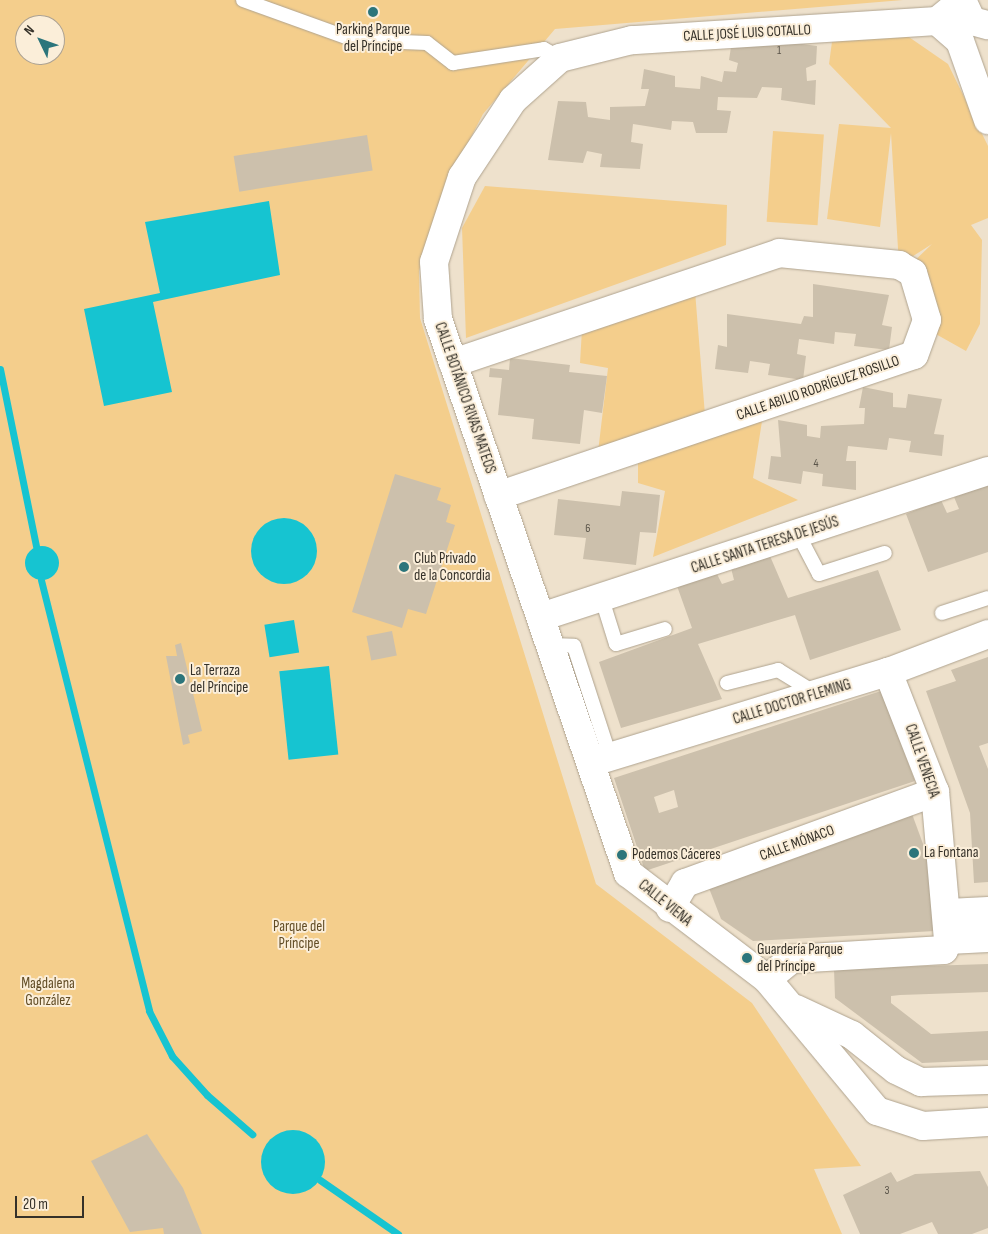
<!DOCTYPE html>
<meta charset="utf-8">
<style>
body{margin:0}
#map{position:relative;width:988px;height:1234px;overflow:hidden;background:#eee1cc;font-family:"Sofia Sans Condensed",sans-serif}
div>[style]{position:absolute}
.green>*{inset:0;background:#f4ce8c;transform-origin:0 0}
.water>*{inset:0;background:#16c4d1;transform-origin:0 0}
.round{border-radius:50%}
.stream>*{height:7px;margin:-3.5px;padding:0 3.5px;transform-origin:3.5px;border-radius:3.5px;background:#16c4d1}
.building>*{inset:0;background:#ccc0ac;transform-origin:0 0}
.roads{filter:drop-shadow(0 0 1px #afa38f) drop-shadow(0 0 1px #afa38f)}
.lane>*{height:14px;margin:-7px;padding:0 7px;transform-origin:7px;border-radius:7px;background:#fff}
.street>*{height:28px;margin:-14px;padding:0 14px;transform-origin:14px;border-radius:14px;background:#fff}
.dots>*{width:14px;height:14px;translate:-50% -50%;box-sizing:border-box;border:2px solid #fbeed9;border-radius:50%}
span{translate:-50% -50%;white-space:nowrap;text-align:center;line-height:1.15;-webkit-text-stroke:4px #fbeed9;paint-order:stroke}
.number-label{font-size:12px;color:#5b554a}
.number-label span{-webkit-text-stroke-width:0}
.poi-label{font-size:15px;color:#353129}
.left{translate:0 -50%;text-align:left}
.street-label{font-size:15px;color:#353129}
.park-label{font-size:15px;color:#614c25}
.north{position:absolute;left:15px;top:15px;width:50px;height:50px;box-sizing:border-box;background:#fbeed9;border:1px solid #aca293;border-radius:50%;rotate:312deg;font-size:14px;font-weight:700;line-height:20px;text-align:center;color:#353129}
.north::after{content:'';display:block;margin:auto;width:18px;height:22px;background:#2c757b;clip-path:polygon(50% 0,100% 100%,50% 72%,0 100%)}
.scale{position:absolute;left:15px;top:1196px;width:69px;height:22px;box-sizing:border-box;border:2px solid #353129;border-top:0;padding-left:6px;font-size:15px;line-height:18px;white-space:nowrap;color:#353129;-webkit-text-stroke:4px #fbeed9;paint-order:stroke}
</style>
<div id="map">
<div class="green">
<i style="clip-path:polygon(evenodd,0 0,903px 0,555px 29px,483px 114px,444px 189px,419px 271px,420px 318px,596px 884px,752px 1003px,861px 1166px,814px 1169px,842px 1234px,0 1234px,0 0,25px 25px,55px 25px,55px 55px,25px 55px,25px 25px)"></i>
<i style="clip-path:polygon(890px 24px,948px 64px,988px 146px,988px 218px,971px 225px,982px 240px,980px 324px,966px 351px,925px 328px,906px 269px,932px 244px,899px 265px,891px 133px,880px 227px,827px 219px,839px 124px,891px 128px,829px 64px,834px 27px)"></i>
<i style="left:773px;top:131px;width:51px;height:91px;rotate:4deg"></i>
<i style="clip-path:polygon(485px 186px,727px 205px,726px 245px,466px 338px,462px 228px)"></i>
<i style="clip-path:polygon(695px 291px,705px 415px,598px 452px,608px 368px,580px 363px,582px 329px)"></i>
<i style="clip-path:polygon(763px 415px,753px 478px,798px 500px,653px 557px,665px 491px,638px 483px,638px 462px)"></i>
</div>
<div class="water">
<i style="clip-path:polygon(269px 201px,280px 275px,153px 302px,172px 392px,104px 406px,84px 309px,160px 293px,145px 222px)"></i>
<i class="round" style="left:251px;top:518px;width:66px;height:66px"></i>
<i class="round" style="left:25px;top:546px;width:34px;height:34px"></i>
<i style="left:294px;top:620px;width:33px;height:30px;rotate:81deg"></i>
<i style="left:329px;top:666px;width:89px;height:50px;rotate:84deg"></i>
<i class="round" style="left:261px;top:1130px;width:64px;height:64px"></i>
</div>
<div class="stream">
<i style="left:0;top:369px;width:181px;rotate:78.5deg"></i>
<i style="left:41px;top:580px;width:444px;rotate:75.9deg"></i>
<i style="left:149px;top:1011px;width:51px;rotate:62.9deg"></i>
<i style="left:172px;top:1056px;width:52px;rotate:48.1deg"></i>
<i style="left:207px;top:1095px;width:60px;rotate:40.9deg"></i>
<i style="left:320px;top:1180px;width:95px;rotate:34.7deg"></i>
</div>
<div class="building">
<i style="clip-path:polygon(733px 34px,817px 46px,816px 64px,806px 68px,807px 81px,816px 80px,815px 105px,781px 100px,782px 88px,762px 87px,757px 98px,718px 97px,717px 110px,731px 111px,727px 133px,696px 133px,693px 122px,672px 121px,671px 130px,633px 124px,631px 142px,643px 144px,640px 169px,600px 167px,602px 154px,587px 151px,583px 163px,548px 160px,558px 101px,586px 102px,588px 117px,610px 120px,610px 107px,645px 106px,649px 89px,641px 89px,644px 69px,675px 76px,675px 87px,700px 89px,701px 76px,722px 82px,724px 71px,736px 72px,738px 63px,729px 60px)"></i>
<i style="left:367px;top:135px;width:36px;height:135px;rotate:81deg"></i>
<i style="clip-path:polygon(813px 284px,889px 295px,882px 325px,892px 327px,889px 350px,854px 346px,856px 334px,835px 332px,834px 344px,799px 339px,797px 354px,806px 356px,803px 380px,768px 375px,770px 364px,750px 361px,748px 373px,715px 369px,718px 345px,727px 347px,727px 314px,801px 324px,804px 316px,813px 317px)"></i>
<i style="clip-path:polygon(510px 358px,570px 365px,569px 372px,607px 376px,602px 413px,584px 410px,580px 444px,532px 439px,534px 419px,498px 415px,502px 378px,489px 377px,490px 368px,509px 370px)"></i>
<i style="clip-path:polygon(863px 387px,893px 393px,893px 407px,906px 408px,908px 394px,942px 399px,934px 434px,944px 435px,942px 456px,909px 452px,911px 441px,889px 438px,887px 450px,848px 446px,846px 461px,856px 461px,856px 490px,822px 486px,823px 474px,803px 471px,801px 484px,768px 479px,771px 456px,781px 457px,778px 420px,807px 425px,807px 436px,820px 438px,821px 426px,864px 424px,865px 408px,859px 408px)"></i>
<i style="clip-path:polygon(395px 474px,441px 488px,437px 500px,451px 505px,446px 522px,455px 525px,426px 614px,408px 609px,402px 628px,352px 612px)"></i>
<i style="clip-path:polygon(988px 485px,988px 552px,928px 572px,906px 514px,941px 500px,947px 513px,959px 509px,954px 497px)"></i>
<i style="clip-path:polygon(622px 491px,660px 495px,656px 533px,640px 532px,636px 565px,583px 559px,586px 538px,554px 535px,558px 499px,620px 506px)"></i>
<i style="clip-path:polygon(770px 556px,788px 598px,878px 570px,901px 630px,810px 660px,795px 615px,698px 644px,722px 699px,621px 728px,599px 662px,692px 628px,677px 586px,717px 574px,722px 584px,734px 580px,731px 568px)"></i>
<i style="left:392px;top:631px;width:25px;height:26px;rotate:79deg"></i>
<i style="clip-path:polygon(181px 643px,202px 731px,188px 735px,190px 743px,183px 745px,166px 656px,177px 656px,175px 645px)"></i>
<i style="clip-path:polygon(988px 657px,988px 743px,979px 746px,988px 769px,988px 882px,974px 883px,970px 813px,926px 691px,956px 681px,951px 670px)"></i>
<i style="clip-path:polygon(evenodd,881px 691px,915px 781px,645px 871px,614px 778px,881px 691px,674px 790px,678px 807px,659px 813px,654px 797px,674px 790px)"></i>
<i style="clip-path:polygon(912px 814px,933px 871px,935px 931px,753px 941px,721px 919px,707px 883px)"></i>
<i style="clip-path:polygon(988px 964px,988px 992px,900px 995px,891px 996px,891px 1003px,931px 1034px,988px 1031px,988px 1060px,922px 1063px,835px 998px,834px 969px)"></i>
<i style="clip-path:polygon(147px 1134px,183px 1188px,202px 1234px,164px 1234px,163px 1228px,130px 1232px,91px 1161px)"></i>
<i style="clip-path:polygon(980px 1171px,988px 1187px,988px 1228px,972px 1234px,938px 1234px,932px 1222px,900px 1234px,860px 1234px,843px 1195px,891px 1172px,897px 1182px,915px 1174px)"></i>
</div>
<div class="roads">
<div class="lane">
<i style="left:243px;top:0;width:118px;rotate:19.8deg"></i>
<i style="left:354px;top:40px;width:73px;rotate:2.4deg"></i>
<i style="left:427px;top:43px;width:33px;rotate:38deg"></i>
<i style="left:453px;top:63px;width:92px;rotate:-8.7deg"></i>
<i style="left:544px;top:49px;width:18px;rotate:29deg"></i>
<i style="left:798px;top:534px;width:45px;rotate:62.3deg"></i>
<i style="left:819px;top:574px;width:69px;rotate:-17.7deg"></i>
<i style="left:602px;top:599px;width:47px;rotate:72.7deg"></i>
<i style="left:616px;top:644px;width:51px;rotate:-17deg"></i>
<i style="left:942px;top:613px;width:48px;rotate:-18.1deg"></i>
<i style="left:551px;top:645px;width:23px;rotate:2deg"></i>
<i style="left:574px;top:646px;width:117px;rotate:72deg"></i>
<i style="left:727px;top:683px;width:53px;rotate:-14.3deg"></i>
<i style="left:778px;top:670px;width:46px;rotate:31.6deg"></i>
</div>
<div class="street">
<i style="left:962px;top:0;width:23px;rotate:65deg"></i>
<i style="left:972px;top:21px;width:16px;rotate:15deg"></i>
<i style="left:963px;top:0;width:33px;rotate:141deg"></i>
<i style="left:937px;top:21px;width:306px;rotate:176.4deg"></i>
<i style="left:632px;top:40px;width:74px;rotate:166deg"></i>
<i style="left:560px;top:58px;width:63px;rotate:138.2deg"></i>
<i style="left:513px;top:100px;width:92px;rotate:123.5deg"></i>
<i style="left:462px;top:177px;width:89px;rotate:108.2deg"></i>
<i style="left:434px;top:262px;width:57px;rotate:86deg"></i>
<i style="left:438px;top:319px;width:586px;rotate:71.07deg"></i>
<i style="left:628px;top:873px;width:175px;rotate:37.3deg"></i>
<i style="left:767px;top:979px;width:172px;rotate:50.2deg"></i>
<i style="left:877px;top:1111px;width:48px;rotate:18.1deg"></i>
<i style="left:923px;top:1126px;width:65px;rotate:-3.5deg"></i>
<i style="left:937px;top:21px;width:30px;rotate:41deg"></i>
<i style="left:960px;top:41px;width:84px;rotate:70.5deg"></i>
<i style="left:453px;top:363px;width:344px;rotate:-18.6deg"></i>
<i style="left:779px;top:253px;width:121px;rotate:5.7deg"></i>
<i style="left:899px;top:265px;width:16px;rotate:30deg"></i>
<i style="left:913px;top:273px;width:49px;rotate:73.4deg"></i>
<i style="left:927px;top:320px;width:37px;rotate:110deg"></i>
<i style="left:914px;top:355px;width:439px;rotate:161.3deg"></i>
<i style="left:541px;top:617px;width:470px;rotate:-18.1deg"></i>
<i style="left:593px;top:762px;width:308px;rotate:-17deg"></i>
<i style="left:888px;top:672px;width:107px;rotate:-20.8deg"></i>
<i style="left:670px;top:908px;width:29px;rotate:-59deg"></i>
<i style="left:685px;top:883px;width:266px;rotate:-20deg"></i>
<i style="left:948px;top:913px;width:40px;rotate:-2.9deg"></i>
<i style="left:948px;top:940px;width:40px;rotate:-2.9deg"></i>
<i style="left:767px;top:979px;width:32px;rotate:-39deg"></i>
<i style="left:792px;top:959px;width:152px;rotate:-3.4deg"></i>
<i style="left:944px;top:950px;width:11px;rotate:-68deg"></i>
<i style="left:948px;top:940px;width:149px;rotate:-95deg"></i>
<i style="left:935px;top:792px;width:129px;rotate:-111.4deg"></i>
<i style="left:796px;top:1009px;width:62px;rotate:24.9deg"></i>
<i style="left:852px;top:1035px;width:56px;rotate:38.5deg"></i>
<i style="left:896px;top:1070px;width:28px;rotate:26deg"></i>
<i style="left:921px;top:1082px;width:67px;rotate:-1.7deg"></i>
</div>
</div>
<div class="dots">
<i style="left:373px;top:12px;background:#2c757b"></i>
<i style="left:404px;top:567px;background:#2c757b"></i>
<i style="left:180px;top:679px;background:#2c757b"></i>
<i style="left:914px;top:853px;background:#2c757b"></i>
<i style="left:622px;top:855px;background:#2c757b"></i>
<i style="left:747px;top:958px;background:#2c757b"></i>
</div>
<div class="number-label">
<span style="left:779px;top:51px">1</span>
<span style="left:816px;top:464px">4</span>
<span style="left:588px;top:529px">6</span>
<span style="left:887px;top:1191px">3</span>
</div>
<div class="poi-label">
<span style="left:373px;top:38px">Parking Parque<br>del Príncipe</span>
<span class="left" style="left:414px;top:567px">Club Privado<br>de la Concordia</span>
<span class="left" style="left:190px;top:679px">La Terraza<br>del Príncipe</span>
<span class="left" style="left:924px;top:853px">La Fontana</span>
<span class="left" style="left:632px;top:855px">Podemos Cáceres</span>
<span class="left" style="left:757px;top:958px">Guardería Parque<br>del Príncipe</span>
</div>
<div class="street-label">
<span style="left:747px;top:33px;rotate:-3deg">CALLE JOSÉ LUIS COTALLO</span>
<span style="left:818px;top:388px;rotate:-19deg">CALLE ABILIO RODRÍGUEZ ROSILLO</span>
<span style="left:465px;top:398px;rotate:71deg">CALLE BOTÁNICO RIVAS MATEOS</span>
<span style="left:765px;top:545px;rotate:-18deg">CALLE SANTA TERESA DE JESÚS</span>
<span style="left:792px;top:702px;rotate:-17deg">CALLE DOCTOR FLEMING</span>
<span style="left:922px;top:761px;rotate:71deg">CALLE VENECIA</span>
<span style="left:797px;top:843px;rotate:-20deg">CALLE MÓNACO</span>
<span style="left:665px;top:903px;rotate:39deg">CALLE VIENA</span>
</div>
<div class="park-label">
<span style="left:299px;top:935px">Parque del<br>Príncipe</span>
<span style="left:48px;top:992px">Magdalena<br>González</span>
</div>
<div class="north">N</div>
<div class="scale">20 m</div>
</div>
